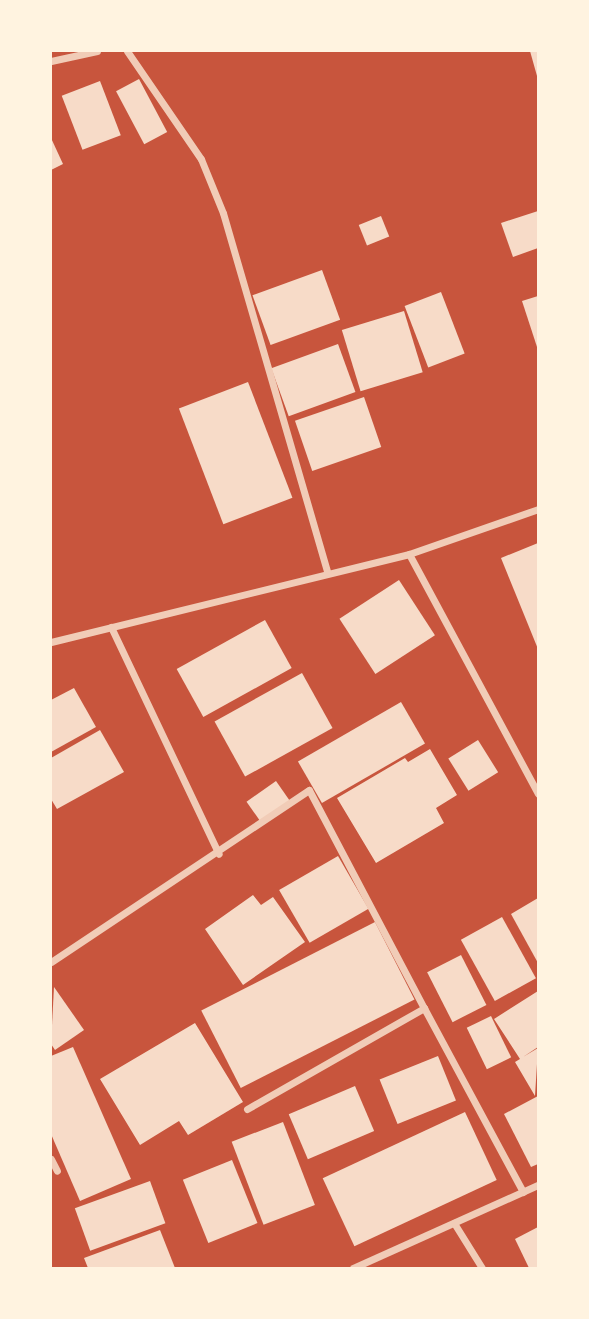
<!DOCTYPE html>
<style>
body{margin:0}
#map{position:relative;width:589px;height:1319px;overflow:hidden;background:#c8553d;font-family:Poppins,sans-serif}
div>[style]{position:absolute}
.building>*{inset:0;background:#f7dbc8;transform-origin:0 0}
.minor>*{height:7px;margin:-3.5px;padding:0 3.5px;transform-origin:3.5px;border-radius:3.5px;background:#f1ccb7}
span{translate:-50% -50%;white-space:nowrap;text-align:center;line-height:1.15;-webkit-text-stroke:5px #fff3e0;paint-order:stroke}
.frame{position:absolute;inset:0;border:52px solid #fff3e0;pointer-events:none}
</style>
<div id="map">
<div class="building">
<i style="clip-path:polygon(530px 51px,538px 51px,538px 76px,537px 76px)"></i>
<i style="left:139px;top:79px;width:60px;height:26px;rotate:62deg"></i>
<i style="left:100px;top:81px;width:58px;height:41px;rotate:69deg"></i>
<i style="clip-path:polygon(51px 138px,63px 164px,51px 170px)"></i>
<i style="clip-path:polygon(538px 211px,538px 248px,513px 257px,501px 223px)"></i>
<i style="left:381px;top:216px;width:22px;height:24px;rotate:68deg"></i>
<i style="left:322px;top:270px;width:53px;height:74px;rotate:70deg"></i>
<i style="left:441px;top:292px;width:66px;height:39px;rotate:69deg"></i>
<i style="clip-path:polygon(538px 296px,538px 350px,522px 301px)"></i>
<i style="left:404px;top:311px;width:64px;height:65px;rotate:73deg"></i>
<i style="left:338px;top:344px;width:51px;height:71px;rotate:70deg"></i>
<i style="left:248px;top:382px;width:124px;height:74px;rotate:69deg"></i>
<i style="left:364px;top:397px;width:53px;height:73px;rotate:71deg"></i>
<i style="clip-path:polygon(538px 543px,538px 649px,501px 558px)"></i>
<i style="left:399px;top:580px;width:66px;height:71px;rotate:57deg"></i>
<i style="left:265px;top:620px;width:55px;height:101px;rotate:61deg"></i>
<i style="left:302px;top:673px;width:63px;height:100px;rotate:61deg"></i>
<i style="clip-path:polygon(74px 688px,96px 727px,51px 752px,51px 700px)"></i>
<i style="left:401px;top:702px;width:48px;height:119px;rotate:60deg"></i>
<i style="clip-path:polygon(100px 730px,124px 772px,57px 809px,51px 799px,51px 758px)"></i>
<i style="left:478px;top:740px;width:38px;height:35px;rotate:58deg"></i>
<i style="clip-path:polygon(430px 749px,457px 795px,436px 808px,444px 823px,376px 863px,337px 798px,405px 758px,408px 762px)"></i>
<i style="left:276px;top:781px;width:24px;height:36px;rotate:55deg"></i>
<i style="left:338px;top:856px;width:61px;height:68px;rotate:60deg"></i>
<i style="clip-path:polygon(253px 895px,261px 905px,273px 897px,305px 942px,243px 985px,205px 929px)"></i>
<i style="clip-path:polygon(538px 898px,538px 963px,511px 914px)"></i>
<i style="left:502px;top:917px;width:70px;height:47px;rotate:61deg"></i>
<i style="left:375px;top:922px;width:87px;height:195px;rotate:63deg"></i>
<i style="left:461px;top:955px;width:56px;height:38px;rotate:63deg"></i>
<i style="clip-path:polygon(54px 987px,84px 1030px,55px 1050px,51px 1044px)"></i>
<i style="clip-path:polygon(538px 991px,538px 1047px,523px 1057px,538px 1048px,535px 1096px,515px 1062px,520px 1059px,494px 1019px)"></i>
<i style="left:491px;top:1016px;width:46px;height:27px;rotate:64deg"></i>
<i style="clip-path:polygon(195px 1023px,243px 1102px,188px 1135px,179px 1121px,140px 1145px,100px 1079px)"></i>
<i style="clip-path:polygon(73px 1047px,131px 1179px,80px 1201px,51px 1134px,51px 1056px)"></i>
<i style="left:438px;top:1056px;width:48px;height:63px;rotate:68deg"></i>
<i style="left:355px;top:1086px;width:49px;height:72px;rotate:67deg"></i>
<i style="clip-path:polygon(538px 1096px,538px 1164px,531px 1167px,504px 1114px)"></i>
<i style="left:465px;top:1112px;width:75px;height:157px;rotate:65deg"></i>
<i style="left:283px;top:1122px;width:89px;height:55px;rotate:69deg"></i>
<i style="left:232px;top:1160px;width:68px;height:53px;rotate:68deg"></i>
<i style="left:150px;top:1181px;width:45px;height:80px;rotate:70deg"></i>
<i style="clip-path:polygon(538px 1227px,538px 1268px,529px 1268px,515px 1239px)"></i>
<i style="clip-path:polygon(160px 1230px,175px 1268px,88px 1268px,84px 1258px)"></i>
</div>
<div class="minor">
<i style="left:127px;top:51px;width:131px;rotate:55.6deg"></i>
<i style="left:201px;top:159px;width:58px;rotate:67.8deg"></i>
<i style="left:223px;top:213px;width:374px;rotate:73.8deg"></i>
<i style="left:51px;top:61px;width:47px;rotate:-12.3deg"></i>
<i style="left:409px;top:554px;width:272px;rotate:61.7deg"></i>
<i style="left:111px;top:627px;width:251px;rotate:64.6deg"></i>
<i style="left:51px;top:642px;width:369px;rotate:-13.8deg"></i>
<i style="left:409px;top:554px;width:137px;rotate:-19.2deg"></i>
<i style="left:51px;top:962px;width:310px;rotate:-33.7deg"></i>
<i style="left:309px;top:790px;width:246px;rotate:62.2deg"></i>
<i style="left:247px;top:1109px;width:204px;rotate:-29.7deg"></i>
<i style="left:424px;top:1008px;width:209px;rotate:61.7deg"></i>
<i style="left:51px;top:1159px;width:13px;rotate:63deg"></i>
<i style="left:454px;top:1223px;width:53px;rotate:58.1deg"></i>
<i style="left:353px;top:1268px;width:203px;rotate:-24.2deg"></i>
</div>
<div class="frame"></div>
</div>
